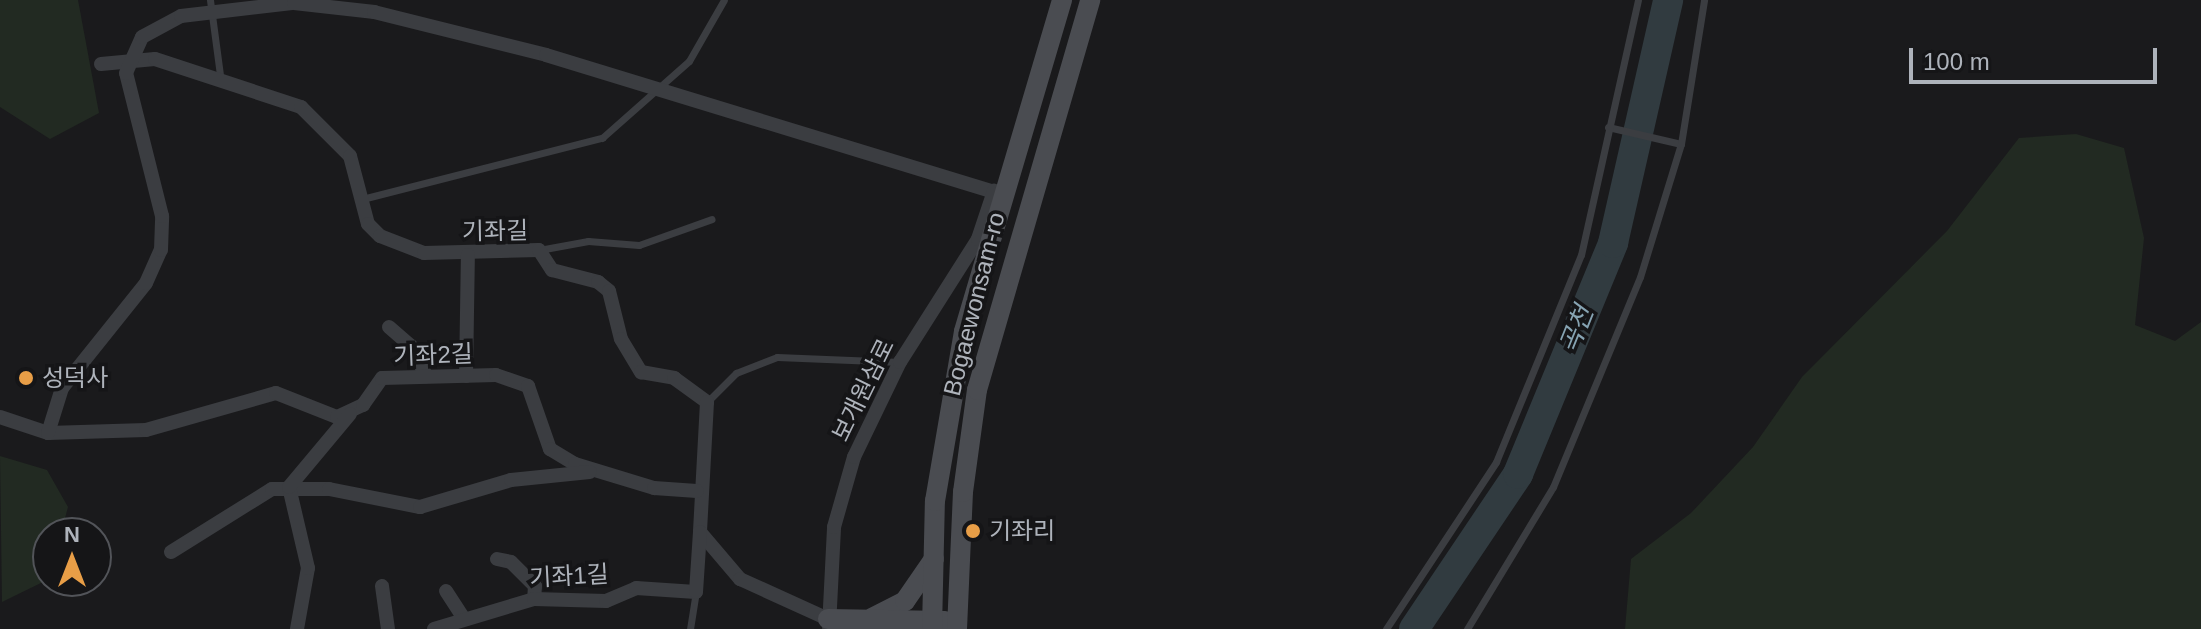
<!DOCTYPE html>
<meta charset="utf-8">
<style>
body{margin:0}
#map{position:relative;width:2201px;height:629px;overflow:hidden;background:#1a1a1c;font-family:Arial,"Noto Sans KR",sans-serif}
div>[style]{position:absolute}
.green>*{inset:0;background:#222a22}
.river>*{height:30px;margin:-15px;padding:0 15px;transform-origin:15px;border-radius:15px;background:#313b40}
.lane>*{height:7px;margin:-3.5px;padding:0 3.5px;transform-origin:3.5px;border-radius:3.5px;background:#3b3d41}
.street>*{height:14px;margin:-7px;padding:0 7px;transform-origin:7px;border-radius:7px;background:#3b3d41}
.secondary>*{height:20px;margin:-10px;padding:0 10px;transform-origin:10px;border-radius:10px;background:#4a4c51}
.dots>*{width:22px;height:22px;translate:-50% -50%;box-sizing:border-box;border:4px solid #151517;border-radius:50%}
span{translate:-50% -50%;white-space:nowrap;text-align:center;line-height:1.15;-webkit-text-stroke:7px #151517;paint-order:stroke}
.street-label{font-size:24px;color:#aeb3bb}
.poi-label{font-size:24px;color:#aeb3bb}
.left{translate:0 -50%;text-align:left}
.water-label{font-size:26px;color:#87a4b3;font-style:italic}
.north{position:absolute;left:32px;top:517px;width:80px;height:80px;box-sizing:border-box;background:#151517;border:2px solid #525459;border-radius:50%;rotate:0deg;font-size:22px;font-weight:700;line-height:32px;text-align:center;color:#aeb3bb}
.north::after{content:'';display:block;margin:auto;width:28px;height:36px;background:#e89e47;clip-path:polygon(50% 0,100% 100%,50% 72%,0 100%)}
.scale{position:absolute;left:1909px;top:48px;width:248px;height:36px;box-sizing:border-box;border:4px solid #aeb3bb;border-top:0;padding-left:10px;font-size:24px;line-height:28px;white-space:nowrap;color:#aeb3bb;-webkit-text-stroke:6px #151517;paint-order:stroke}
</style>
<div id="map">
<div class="green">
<i style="clip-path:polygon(0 0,78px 0,99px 113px,50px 139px,0 107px)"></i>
<i style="clip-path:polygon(2076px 134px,2124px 148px,2144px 238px,2135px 325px,2175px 341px,2201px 322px,2201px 629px,1625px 629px,1631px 559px,1691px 513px,1753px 447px,1802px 377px,1947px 231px,2019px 138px)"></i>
<i style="clip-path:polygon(0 456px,47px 470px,68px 507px,61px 533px,48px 533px,47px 580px,2px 602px)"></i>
</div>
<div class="river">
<i style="left:1414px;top:629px;width:187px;rotate:-56.1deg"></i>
<i style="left:1518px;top:474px;width:250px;rotate:-67.6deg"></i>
<i style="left:1613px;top:243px;width:249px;rotate:-77.2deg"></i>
</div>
<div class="lane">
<i style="left:210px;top:0;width:76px;rotate:82.4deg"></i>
<i style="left:1608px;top:127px;width:75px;rotate:13.1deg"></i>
<i style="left:366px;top:198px;width:244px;rotate:-14.3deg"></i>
<i style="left:602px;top:138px;width:116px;rotate:-41.5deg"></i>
<i style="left:689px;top:61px;width:70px;rotate:-60.2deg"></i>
<i style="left:539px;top:250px;width:50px;rotate:-10.4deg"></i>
<i style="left:588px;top:241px;width:51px;rotate:4.5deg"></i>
<i style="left:639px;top:245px;width:77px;rotate:-19.6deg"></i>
<i style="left:707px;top:402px;width:41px;rotate:-45deg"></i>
<i style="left:736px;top:373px;width:44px;rotate:-21.3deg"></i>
<i style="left:777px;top:357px;width:123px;rotate:2.3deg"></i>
<i style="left:690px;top:629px;width:37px;rotate:-81deg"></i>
<i style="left:1386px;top:629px;width:200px;rotate:-56.6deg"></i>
<i style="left:1496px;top:462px;width:224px;rotate:-67.7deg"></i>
<i style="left:1581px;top:255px;width:261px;rotate:-77.4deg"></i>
<i style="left:1467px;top:629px;width:166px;rotate:-58.8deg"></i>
<i style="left:1553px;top:487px;width:227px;rotate:-67.5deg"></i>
<i style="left:1640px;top:277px;width:139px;rotate:-72.9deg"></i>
<i style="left:1681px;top:144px;width:146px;rotate:-80.9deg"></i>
</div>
<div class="street">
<i style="left:101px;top:64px;width:54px;rotate:-5.3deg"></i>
<i style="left:155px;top:59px;width:154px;rotate:18.2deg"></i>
<i style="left:301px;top:107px;width:69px;rotate:45deg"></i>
<i style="left:350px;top:156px;width:70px;rotate:75.2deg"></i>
<i style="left:368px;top:224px;width:17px;rotate:45deg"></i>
<i style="left:380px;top:236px;width:47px;rotate:21.1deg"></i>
<i style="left:424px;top:253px;width:115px;rotate:-1.5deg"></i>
<i style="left:539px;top:250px;width:24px;rotate:57deg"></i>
<i style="left:552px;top:270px;width:48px;rotate:14.6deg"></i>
<i style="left:598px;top:282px;width:14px;rotate:39deg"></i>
<i style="left:609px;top:291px;width:49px;rotate:76deg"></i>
<i style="left:621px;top:339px;width:39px;rotate:59deg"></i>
<i style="left:641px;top:372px;width:34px;rotate:10deg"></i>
<i style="left:674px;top:378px;width:41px;rotate:36deg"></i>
<i style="left:707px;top:402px;width:130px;rotate:93.1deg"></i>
<i style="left:700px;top:532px;width:62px;rotate:49.6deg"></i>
<i style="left:740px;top:579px;width:97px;rotate:24.4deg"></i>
<i style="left:389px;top:327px;width:29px;rotate:41deg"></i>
<i style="left:411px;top:346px;width:34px;rotate:63deg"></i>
<i style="left:466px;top:376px;width:121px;rotate:-89.1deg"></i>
<i style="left:0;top:417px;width:51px;rotate:18.4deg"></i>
<i style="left:48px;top:433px;width:98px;rotate:-1.8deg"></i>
<i style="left:146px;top:430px;width:135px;rotate:-15.9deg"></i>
<i style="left:276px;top:393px;width:66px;rotate:21.5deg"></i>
<i style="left:337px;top:417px;width:29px;rotate:-25deg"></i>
<i style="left:363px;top:405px;width:33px;rotate:-55deg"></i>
<i style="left:382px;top:378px;width:114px;rotate:-1.5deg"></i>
<i style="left:496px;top:375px;width:34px;rotate:19deg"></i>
<i style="left:528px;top:386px;width:67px;rotate:70.8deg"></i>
<i style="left:550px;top:449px;width:29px;rotate:31deg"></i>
<i style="left:575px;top:464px;width:83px;rotate:16.9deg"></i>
<i style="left:654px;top:488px;width:43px;rotate:4deg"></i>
<i style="left:48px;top:433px;width:47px;rotate:-72.7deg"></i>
<i style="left:62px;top:388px;width:134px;rotate:-51.3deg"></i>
<i style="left:146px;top:283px;width:36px;rotate:-66deg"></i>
<i style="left:161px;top:250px;width:34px;rotate:-88deg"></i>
<i style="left:162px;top:216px;width:147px;rotate:-104.1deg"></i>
<i style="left:126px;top:73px;width:39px;rotate:-66deg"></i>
<i style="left:142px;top:37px;width:44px;rotate:-28.3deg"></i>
<i style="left:181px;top:16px;width:114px;rotate:-6.6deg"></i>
<i style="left:294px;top:3px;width:81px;rotate:6.4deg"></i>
<i style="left:374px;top:12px;width:177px;rotate:14deg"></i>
<i style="left:546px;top:55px;width:479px;rotate:17deg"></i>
<i style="left:171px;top:552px;width:119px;rotate:-32deg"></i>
<i style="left:272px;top:489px;width:57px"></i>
<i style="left:329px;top:489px;width:93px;rotate:11.2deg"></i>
<i style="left:420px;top:507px;width:95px;rotate:-16.5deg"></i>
<i style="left:511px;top:480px;width:79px;rotate:-5.8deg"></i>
<i style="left:497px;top:559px;width:14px;rotate:12deg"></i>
<i style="left:511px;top:562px;width:34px;rotate:45deg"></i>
<i style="left:535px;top:586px;width:13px;rotate:94deg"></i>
<i style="left:382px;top:586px;width:43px;rotate:82.1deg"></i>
<i style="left:446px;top:591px;width:31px;rotate:57deg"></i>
<i style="left:829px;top:627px;width:100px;rotate:-87.1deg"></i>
<i style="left:834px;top:527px;width:73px;rotate:-74.1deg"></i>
<i style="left:854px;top:457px;width:106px;rotate:-64.2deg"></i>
<i style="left:900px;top:362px;width:146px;rotate:-57.6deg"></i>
<i style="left:978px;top:239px;width:51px;rotate:-71.6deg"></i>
<i style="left:297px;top:629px;width:62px;rotate:-79.8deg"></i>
<i style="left:308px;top:568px;width:83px;rotate:-103.2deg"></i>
<i style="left:289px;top:487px;width:95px;rotate:-50.1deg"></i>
<i style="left:434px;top:629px;width:104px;rotate:-16.7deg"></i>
<i style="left:534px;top:599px;width:72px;rotate:1.6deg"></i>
<i style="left:606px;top:601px;width:33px;rotate:-23deg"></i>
<i style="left:636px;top:588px;width:60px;rotate:3.8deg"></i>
<i style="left:696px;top:592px;width:60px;rotate:-86.2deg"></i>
</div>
<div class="secondary">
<i style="left:872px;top:618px;width:37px;rotate:-27deg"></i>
<i style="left:905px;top:601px;width:51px;rotate:-55.4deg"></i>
<i style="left:828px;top:619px;width:117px;rotate:1deg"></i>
<i style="left:932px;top:629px;width:128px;rotate:-88.7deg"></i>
<i style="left:935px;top:501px;width:172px;rotate:-80.3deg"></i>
<i style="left:964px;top:331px;width:345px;rotate:-73.5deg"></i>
<i style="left:957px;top:629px;width:137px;rotate:-87.5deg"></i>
<i style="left:963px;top:492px;width:103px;rotate:-82.2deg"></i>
<i style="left:977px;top:390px;width:406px;rotate:-73.8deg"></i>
</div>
<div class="dots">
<i style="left:26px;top:378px;background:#e89e47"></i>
<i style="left:973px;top:531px;background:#e89e47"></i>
</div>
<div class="street-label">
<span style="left:495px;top:231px;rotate:-1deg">기좌길</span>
<span style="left:974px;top:304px;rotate:-76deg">Bogaewonsam-ro</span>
<span style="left:433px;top:355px;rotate:-2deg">기좌2길</span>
<span style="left:863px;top:390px;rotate:-64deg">보개원삼로</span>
<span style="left:569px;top:576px;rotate:-3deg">기좌1길</span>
</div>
<div class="poi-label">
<span class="left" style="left:42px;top:378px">성덕사</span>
<span class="left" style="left:989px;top:531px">기좌리</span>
</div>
<div class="water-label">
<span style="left:1577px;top:330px;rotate:-68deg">곡천</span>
</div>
<div class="north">N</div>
<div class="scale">100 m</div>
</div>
